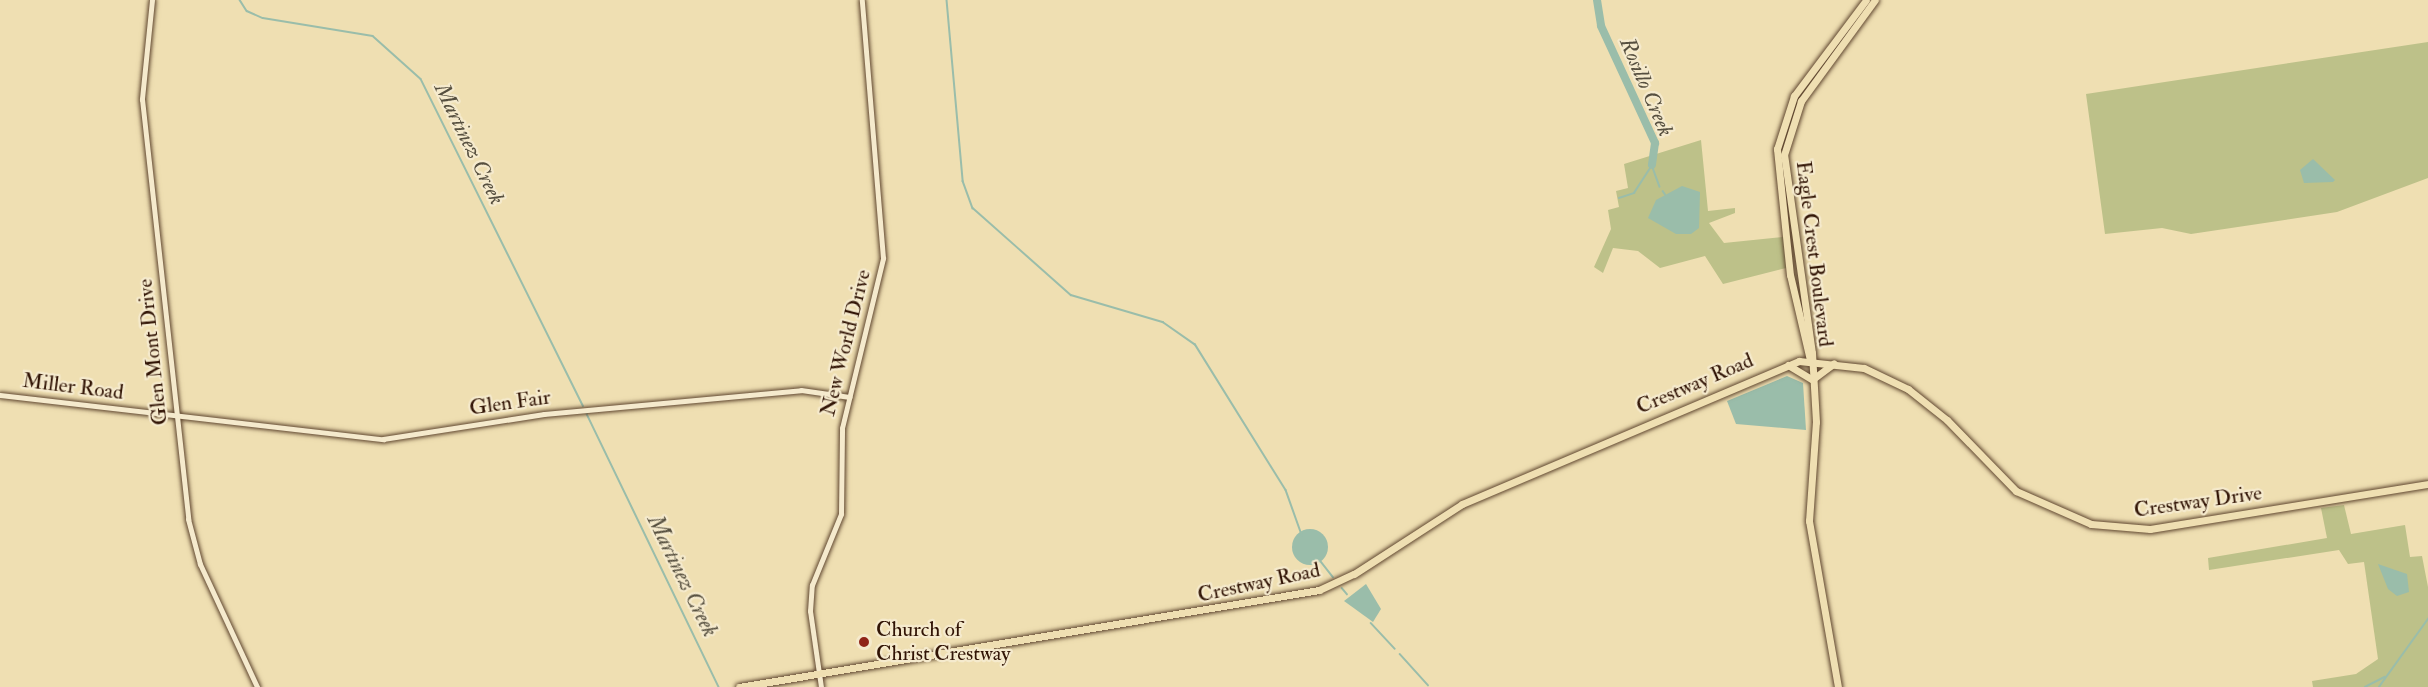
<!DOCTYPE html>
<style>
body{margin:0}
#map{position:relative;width:2428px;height:687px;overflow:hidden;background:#efdfb2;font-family:"IM FELL Double Pica",serif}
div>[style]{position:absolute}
.green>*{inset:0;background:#bdc189}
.water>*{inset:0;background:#9abdaa}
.round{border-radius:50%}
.stream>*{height:1.5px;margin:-0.75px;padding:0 0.75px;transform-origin:0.75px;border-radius:0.75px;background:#9abdaa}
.river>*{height:8px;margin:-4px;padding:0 4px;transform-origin:4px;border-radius:4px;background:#9abdaa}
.roads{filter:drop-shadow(0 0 2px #604730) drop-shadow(0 0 2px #604730)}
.minor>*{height:5px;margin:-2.5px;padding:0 2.5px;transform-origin:2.5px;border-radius:2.5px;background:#f5eacd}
.major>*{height:7px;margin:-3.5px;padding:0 3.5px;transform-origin:3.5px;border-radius:3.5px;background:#efdfb2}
.dots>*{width:16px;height:16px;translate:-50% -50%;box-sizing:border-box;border:3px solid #f5eacd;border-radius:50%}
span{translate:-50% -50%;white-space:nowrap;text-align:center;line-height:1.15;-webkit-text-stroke:4.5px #f5eacd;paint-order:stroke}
.street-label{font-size:21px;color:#311405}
.poi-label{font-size:21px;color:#311405}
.left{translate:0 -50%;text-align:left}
.water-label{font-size:22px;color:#564f3f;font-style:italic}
</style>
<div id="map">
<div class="green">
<i style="clip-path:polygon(2428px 42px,2428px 178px,2337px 212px,2191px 234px,2162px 228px,2105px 234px,2086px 94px)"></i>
<i style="clip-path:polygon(1701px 140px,1708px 211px,1735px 208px,1735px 213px,1709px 223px,1724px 243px,1783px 237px,1786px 268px,1723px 284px,1705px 256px,1660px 268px,1638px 251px,1613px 248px,1603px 273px,1594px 267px,1611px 229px,1608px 210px,1619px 207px,1616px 191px,1628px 188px,1624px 164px)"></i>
<i style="clip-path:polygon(2344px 505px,2351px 534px,2405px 525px,2410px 557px,2422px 556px,2428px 587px,2428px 687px,2313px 687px,2312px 681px,2356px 674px,2378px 659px,2364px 562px,2348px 564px,2339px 550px,2209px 570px,2208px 558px,2327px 538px,2321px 508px)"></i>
</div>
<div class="water">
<i style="clip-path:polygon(2313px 159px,2335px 180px,2333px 182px,2304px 183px,2300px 170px)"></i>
<i style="clip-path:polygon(1682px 186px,1700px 192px,1699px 228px,1691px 234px,1676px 234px,1648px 218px,1656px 200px)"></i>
<i style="clip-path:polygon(1787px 376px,1803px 383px,1806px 430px,1736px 424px,1727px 401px)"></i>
<i class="round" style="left:1292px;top:529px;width:36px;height:36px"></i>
<i style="clip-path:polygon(2378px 564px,2407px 574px,2409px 592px,2397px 596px,2388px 589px)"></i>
<i style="clip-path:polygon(1366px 584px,1381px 609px,1373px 622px,1344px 601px)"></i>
</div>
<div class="stream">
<i style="left:240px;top:0;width:13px;rotate:58deg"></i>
<i style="left:247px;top:11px;width:17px;rotate:24deg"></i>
<i style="left:263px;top:18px;width:111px;rotate:9.3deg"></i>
<i style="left:373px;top:36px;width:64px;rotate:41.9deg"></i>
<i style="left:421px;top:79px;width:365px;rotate:63.6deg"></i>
<i style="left:947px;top:0;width:182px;rotate:84.9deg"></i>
<i style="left:963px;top:181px;width:29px;rotate:70deg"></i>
<i style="left:973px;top:208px;width:131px;rotate:41.6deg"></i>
<i style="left:1071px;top:295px;width:96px;rotate:16.4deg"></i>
<i style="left:1163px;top:322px;width:39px;rotate:35deg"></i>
<i style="left:1195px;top:344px;width:172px;rotate:58.1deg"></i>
<i style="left:1286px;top:490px;width:48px;rotate:70.4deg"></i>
<i style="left:1652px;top:165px;width:23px;rotate:70deg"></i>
<i style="left:1663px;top:191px;width:4px;rotate:56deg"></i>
<i style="left:1619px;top:198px;width:16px;rotate:-18deg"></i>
<i style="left:1634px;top:193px;width:33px;rotate:-57deg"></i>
<i style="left:587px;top:414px;width:303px;rotate:64.2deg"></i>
<i style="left:1319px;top:559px;width:23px;rotate:52deg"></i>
<i style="left:1342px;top:588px;width:8px;rotate:50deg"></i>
<i style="left:1371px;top:623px;width:35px;rotate:47deg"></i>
<i style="left:1400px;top:654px;width:42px;rotate:47.9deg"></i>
<i style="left:2365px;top:687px;width:22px;rotate:-27deg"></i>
<i style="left:2379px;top:687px;width:84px;rotate:-54.2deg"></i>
</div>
<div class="river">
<i style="left:1597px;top:0;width:26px;rotate:81deg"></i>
<i style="left:1601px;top:26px;width:129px;rotate:65.2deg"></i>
<i style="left:1655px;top:143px;width:22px;rotate:98deg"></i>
</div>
<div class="roads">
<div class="minor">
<i style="left:152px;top:0;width:100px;rotate:95.8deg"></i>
<i style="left:142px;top:99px;width:423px;rotate:83.7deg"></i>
<i style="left:188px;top:519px;width:47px;rotate:75.1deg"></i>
<i style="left:200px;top:564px;width:136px;rotate:65.1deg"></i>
<i style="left:0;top:395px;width:386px;rotate:6.6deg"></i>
<i style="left:383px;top:439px;width:163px;rotate:-8.8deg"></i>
<i style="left:544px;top:414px;width:258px;rotate:-5.3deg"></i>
<i style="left:801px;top:390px;width:49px;rotate:8.3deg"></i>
<i style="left:821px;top:687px;width:77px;rotate:-98.2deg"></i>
<i style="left:810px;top:611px;width:26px;rotate:-86deg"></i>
<i style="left:812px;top:585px;width:77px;rotate:-67.8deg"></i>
<i style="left:841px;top:514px;width:86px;rotate:-89.3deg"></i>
<i style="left:842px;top:428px;width:175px;rotate:-76.4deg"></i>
<i style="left:883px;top:258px;width:259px;rotate:-94.7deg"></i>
</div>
<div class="major">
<i style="left:1810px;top:360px;width:87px;rotate:-103.2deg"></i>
<i style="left:1790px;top:275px;width:127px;rotate:-95.9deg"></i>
<i style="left:1777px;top:149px;width:56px;rotate:-72.2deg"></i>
<i style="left:1794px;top:96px;width:120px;rotate:-53.1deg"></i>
<i style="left:1788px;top:365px;width:29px;rotate:31deg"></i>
<i style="left:1813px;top:379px;width:26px;rotate:-37deg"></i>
<i style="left:739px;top:687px;width:588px;rotate:-9.49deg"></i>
<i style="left:1319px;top:590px;width:38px;rotate:-25deg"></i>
<i style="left:1354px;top:574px;width:129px;rotate:-32.9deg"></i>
<i style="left:1462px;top:504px;width:366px;rotate:-23deg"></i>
<i style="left:1799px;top:361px;width:65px;rotate:6.1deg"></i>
<i style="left:1864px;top:368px;width:49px;rotate:25.5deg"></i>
<i style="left:1908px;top:389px;width:50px;rotate:38.5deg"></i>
<i style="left:1947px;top:420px;width:99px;rotate:45.8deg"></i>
<i style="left:2016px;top:491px;width:82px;rotate:23.7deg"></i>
<i style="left:2091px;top:524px;width:59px;rotate:4.8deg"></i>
<i style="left:2150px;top:529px;width:282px;rotate:-9.2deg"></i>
<i style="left:1838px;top:687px;width:169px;rotate:-99.9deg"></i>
<i style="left:1809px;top:521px;width:99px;rotate:-86deg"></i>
<i style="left:1816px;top:422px;width:69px;rotate:-93.3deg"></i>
<i style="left:1812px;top:353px;width:200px;rotate:-98deg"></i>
<i style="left:1784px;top:155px;width:57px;rotate:-72.5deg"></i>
<i style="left:1801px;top:101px;width:125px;rotate:-53.8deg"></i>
</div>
</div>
<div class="dots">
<i style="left:864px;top:642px;background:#8f2418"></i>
</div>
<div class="street-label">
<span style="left:1814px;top:254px;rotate:83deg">Eagle Crest Boulevard</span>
<span style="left:846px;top:343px;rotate:-76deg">New World Drive</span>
<span style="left:153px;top:352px;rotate:-96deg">Glen Mont Drive</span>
<span style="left:1695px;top:384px;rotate:-23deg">Crestway Road</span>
<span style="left:73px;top:387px;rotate:7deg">Miller Road</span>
<span style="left:510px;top:403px;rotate:-8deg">Glen Fair</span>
<span style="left:2198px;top:502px;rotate:-8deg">Crestway Drive</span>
<span style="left:1259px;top:583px;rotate:-12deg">Crestway Road</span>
</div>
<div class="poi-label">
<span class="left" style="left:876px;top:642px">Church of<br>Christ Crestway</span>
</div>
<div class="water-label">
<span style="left:1646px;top:87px;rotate:67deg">Rosillo Creek</span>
<span style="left:469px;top:144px;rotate:64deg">Martinez Creek</span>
<span style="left:682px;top:576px;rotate:64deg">Martinez Creek</span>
</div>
</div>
